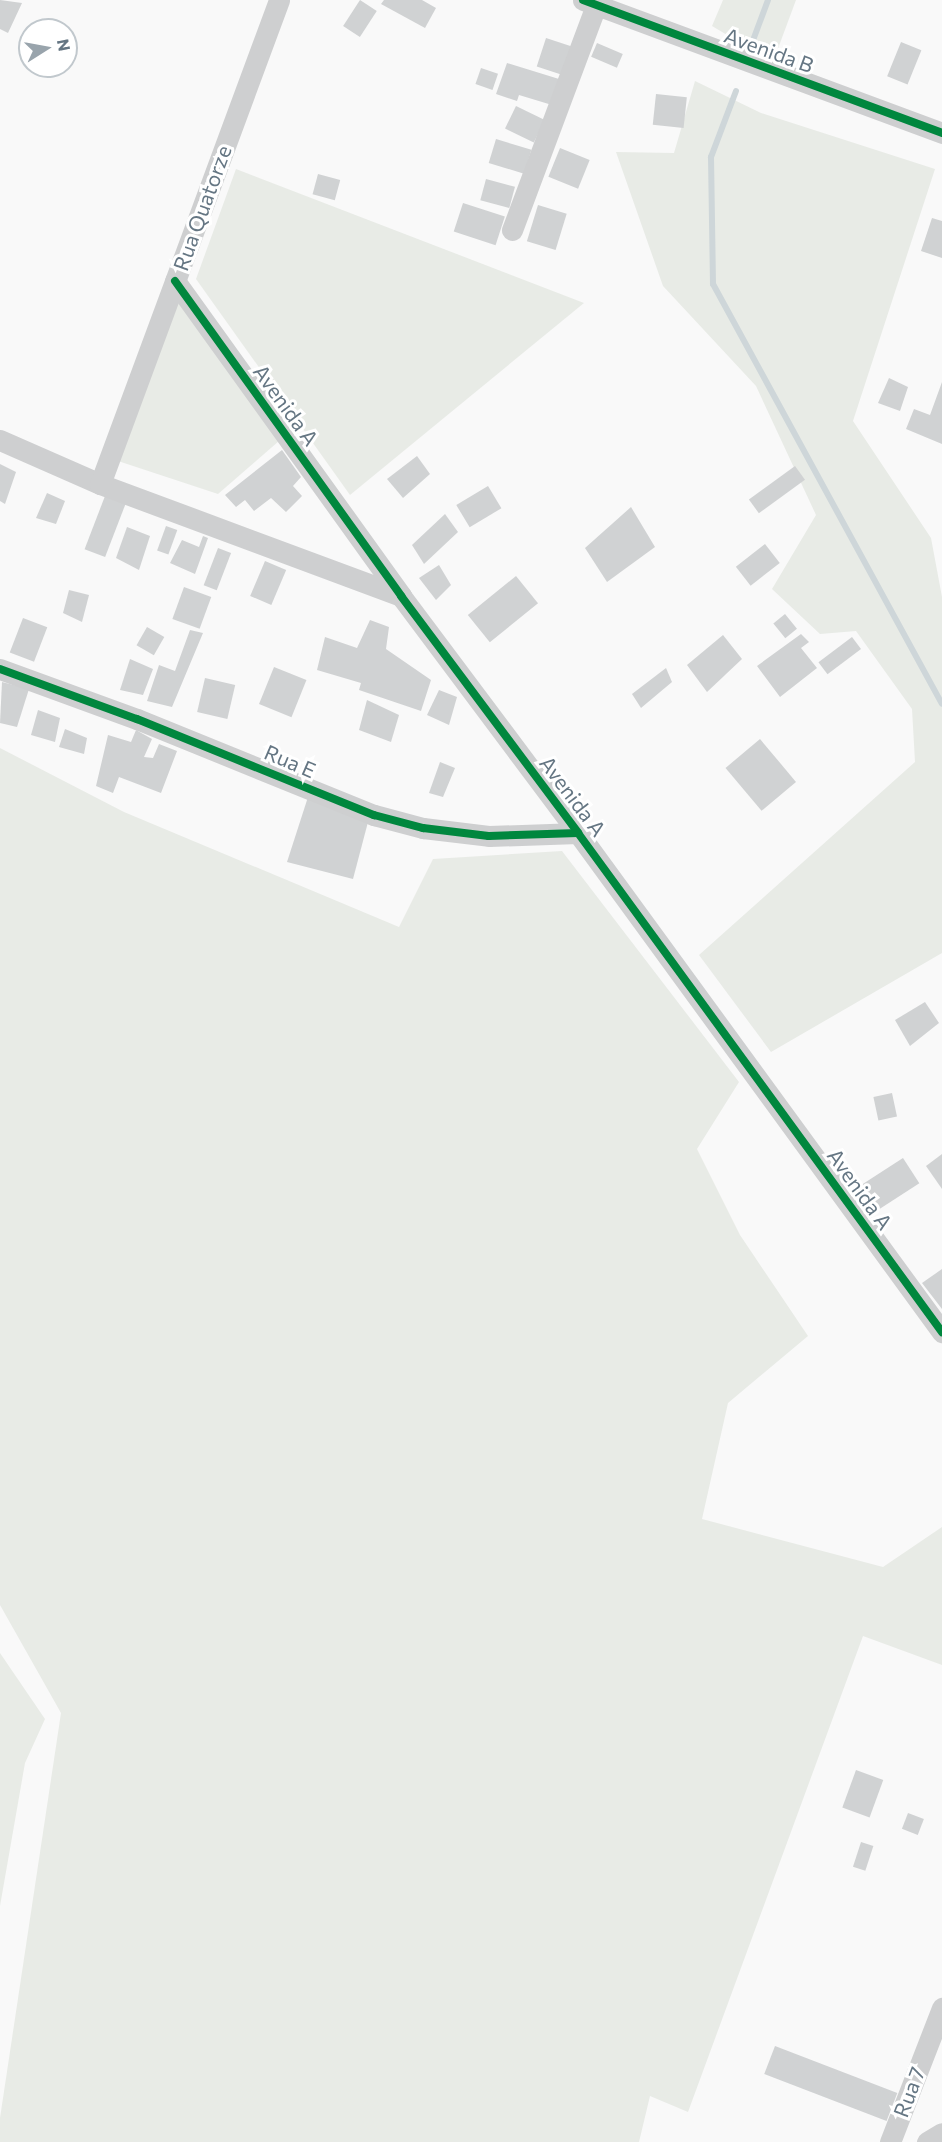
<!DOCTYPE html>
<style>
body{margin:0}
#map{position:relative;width:942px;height:2142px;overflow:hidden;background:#f9f9f9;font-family:Commissioner,sans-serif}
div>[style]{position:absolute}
.green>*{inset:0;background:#e8ebe6}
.stream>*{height:6px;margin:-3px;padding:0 3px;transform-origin:3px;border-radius:3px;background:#ced6d9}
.building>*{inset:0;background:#d0d2d3;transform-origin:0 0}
.street>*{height:21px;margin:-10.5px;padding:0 10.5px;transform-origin:10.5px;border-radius:10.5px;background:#cecfd0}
.cycleway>*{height:8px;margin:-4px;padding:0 4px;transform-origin:4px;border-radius:4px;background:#00873e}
span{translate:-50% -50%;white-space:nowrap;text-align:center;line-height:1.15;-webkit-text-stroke:6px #fff;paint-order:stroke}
.street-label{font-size:21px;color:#657683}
.north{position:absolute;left:18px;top:18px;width:60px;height:60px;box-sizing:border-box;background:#fff;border:2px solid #c1c8cd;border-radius:50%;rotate:79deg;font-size:16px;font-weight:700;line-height:24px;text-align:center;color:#657683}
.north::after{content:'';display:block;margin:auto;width:21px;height:27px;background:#99a4ac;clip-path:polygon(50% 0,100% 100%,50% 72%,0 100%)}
</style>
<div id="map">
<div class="green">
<i style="clip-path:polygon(723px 0,796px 0,773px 62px,712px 26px)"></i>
<i style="clip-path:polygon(695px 81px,761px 113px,935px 169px,853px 421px,931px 538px,942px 597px,942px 953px,771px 1052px,699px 955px,915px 762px,912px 709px,856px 631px,820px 634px,772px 589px,816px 515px,756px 386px,663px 286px,616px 152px,674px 153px)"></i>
<i style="clip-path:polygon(236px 169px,584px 303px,350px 495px,196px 279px)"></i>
<i style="clip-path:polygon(177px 301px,279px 441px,218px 494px,118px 461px)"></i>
<i style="clip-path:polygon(0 748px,124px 812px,399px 927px,433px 859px,562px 851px,739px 1082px,697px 1149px,740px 1235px,808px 1336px,728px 1403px,702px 1519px,883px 1567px,942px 1527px,942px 1665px,863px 1636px,688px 2112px,650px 2096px,639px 2142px,0 2142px,0 2118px,61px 1713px,0 1605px)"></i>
<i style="clip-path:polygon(0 1653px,45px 1719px,25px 1763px,0 1906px)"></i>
</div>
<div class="stream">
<i style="left:752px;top:43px;width:46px;rotate:-69.6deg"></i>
<i style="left:736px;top:91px;width:71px;rotate:110.7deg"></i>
<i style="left:711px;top:157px;width:127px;rotate:89.1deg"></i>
<i style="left:713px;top:284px;width:478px;rotate:61.4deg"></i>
</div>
<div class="building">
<i style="clip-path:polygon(0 0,22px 3px,8px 33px,0 29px)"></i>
<i style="left:360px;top:0;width:20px;height:31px;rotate:33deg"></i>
<i style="clip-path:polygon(384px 0,422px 0,436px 8px,425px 28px,381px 4px)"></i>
<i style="left:546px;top:38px;width:28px;height:30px;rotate:18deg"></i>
<i style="left:901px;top:42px;width:22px;height:37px;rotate:22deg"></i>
<i style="left:597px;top:43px;width:28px;height:15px;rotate:23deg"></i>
<i style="clip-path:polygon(507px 63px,559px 79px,552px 105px,519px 95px,517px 101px,496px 94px)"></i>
<i style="left:481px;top:68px;width:18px;height:17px;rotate:19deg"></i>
<i style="left:656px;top:94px;width:31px;height:31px;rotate:6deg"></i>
<i style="left:516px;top:106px;width:32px;height:25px;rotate:26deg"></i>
<i style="left:496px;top:139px;width:37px;height:25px;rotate:17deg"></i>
<i style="left:560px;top:148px;width:32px;height:31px;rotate:22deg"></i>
<i style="left:318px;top:174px;width:23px;height:21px;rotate:15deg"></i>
<i style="left:486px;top:179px;width:30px;height:22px;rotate:15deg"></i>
<i style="left:463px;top:203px;width:44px;height:30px;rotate:18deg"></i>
<i style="left:538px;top:205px;width:30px;height:38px;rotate:17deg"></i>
<i style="clip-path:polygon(932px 218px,942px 221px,942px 258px,921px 251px)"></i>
<i style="clip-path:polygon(889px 378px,908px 387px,900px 411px,878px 403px)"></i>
<i style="clip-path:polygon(942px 382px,942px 444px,906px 429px,914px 409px,930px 415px)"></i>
<i style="clip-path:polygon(282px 450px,301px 477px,293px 486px,302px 496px,286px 512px,271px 498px,254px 511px,245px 500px,236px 507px,225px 495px)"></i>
<i style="clip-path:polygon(417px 456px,430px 474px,403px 498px,387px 479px)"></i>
<i style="clip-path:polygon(0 464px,16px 472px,5px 504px,0 501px)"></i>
<i style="left:795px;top:466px;width:17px;height:57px;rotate:54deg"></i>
<i style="left:488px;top:486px;width:26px;height:37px;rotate:59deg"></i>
<i style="clip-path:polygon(47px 493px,65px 501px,56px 524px,36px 518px)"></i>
<i style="left:105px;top:496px;width:22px;height:57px;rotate:21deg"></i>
<i style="clip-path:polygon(631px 507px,655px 547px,607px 582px,585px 548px)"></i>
<i style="clip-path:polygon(445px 514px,458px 532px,424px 564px,412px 545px)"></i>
<i style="left:166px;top:526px;width:12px;height:26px;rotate:20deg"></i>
<i style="clip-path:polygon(127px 527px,150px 536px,139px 570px,116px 558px)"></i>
<i style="clip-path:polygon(203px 536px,208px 538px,195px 574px,170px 563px,182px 540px,199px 547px)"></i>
<i style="left:765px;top:544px;width:24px;height:37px;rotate:52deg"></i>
<i style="left:218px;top:548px;width:14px;height:40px;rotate:21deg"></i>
<i style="left:265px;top:561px;width:23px;height:38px;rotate:23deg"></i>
<i style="clip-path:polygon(439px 565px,451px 585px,436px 600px,419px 578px)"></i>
<i style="left:516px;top:576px;width:35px;height:62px;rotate:51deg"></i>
<i style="left:184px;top:587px;width:29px;height:34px;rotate:20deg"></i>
<i style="clip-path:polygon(69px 590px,89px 595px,82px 622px,63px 613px)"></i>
<i style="left:785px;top:614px;width:19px;height:15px;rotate:51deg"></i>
<i style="left:23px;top:618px;width:26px;height:37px;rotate:21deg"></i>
<i style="clip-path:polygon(370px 620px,389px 627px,386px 649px,431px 680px,421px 711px,359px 690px,361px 683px,317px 670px,325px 637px,357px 648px)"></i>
<i style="left:147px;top:627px;width:20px;height:21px;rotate:30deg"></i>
<i style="clip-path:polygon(190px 630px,203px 633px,172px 707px,147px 701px,159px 665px,175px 671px)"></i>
<i style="clip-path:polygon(801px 634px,809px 642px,801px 648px,817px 668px,780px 697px,757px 666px)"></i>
<i style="clip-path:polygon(723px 635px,742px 659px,707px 692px,687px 665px)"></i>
<i style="left:852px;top:637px;width:15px;height:42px;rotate:53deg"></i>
<i style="clip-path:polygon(130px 659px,153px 669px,143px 695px,120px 690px)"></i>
<i style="left:274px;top:667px;width:35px;height:40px;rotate:22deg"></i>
<i style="clip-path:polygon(666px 668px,672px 682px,641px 708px,632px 694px)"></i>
<i style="left:205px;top:678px;width:31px;height:35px;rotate:13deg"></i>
<i style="clip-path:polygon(2px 682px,29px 689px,17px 727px,0 723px)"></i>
<i style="clip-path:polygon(439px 690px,457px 697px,449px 725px,427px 715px)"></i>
<i style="clip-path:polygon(367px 700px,399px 715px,391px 742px,359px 730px)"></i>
<i style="clip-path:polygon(38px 710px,60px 718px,55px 742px,31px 735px)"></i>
<i style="clip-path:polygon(65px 729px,87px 738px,84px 754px,59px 747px)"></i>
<i style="clip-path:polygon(136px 730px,152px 739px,144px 757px,153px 758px,159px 744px,177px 751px,161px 793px,119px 777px,113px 793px,96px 786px,108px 735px,131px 742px)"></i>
<i style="left:760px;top:739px;width:56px;height:45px;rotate:50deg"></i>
<i style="clip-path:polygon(440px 762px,455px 768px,443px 797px,429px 793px)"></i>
<i style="clip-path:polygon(308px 797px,368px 822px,353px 879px,287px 862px)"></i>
<i style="clip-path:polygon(925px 1002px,939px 1023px,910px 1046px,895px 1020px)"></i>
<i style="left:892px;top:1093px;width:24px;height:19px;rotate:78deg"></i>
<i style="clip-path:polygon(942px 1154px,942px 1189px,926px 1166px)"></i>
<i style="left:903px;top:1158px;width:30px;height:53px;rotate:57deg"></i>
<i style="clip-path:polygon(942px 1269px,942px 1309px,922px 1283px)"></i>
<i style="left:856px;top:1770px;width:29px;height:40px;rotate:20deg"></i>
<i style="left:908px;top:1813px;width:17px;height:17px;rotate:21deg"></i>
<i style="left:861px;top:1842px;width:13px;height:26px;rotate:18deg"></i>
<i style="left:775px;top:2046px;width:131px;height:30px;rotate:21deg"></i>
</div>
<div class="street">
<i style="left:583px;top:0;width:383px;rotate:20.3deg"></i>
<i style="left:512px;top:230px;width:240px;rotate:-69.5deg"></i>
<i style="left:175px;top:281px;width:388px;rotate:54.3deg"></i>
<i style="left:401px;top:596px;width:296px;rotate:53.2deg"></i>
<i style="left:578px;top:833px;width:618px;rotate:53.89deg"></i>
<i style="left:0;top:440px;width:109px;rotate:23.7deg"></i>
<i style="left:100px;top:484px;width:321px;rotate:20.4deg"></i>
<i style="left:100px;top:484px;width:516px;rotate:-69.7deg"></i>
<i style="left:0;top:669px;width:146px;rotate:20.1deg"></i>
<i style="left:137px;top:719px;width:256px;rotate:22.1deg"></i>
<i style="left:374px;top:815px;width:51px;rotate:14.9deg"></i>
<i style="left:423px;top:828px;width:66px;rotate:6.9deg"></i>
<i style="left:489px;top:836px;width:89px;rotate:-1.9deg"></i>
<i style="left:890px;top:2142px;width:144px;rotate:-68.8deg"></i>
<i style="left:927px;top:2142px;width:17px;rotate:-31deg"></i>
</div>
<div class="cycleway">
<i style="left:583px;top:0;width:383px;rotate:20.3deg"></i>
<i style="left:175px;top:281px;width:388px;rotate:54.3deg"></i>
<i style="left:401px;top:596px;width:296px;rotate:53.2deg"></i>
<i style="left:578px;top:833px;width:618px;rotate:53.89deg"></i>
<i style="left:0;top:669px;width:146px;rotate:20.1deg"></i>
<i style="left:137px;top:719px;width:256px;rotate:22.1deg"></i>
<i style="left:374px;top:815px;width:51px;rotate:14.9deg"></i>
<i style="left:423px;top:828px;width:66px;rotate:6.9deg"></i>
<i style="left:489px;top:836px;width:89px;rotate:-1.9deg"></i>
</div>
<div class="street-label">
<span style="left:769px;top:50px;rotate:20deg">Avenida B</span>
<span style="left:202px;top:208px;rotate:-70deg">Rua Quatorze</span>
<span style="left:286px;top:405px;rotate:54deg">Avenida A</span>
<span style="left:290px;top:761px;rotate:23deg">Rua E</span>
<span style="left:573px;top:796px;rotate:53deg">Avenida A</span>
<span style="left:860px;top:1189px;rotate:54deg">Avenida A</span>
<span style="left:909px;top:2092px;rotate:-69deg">Rua 7</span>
</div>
<div class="north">N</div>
</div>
